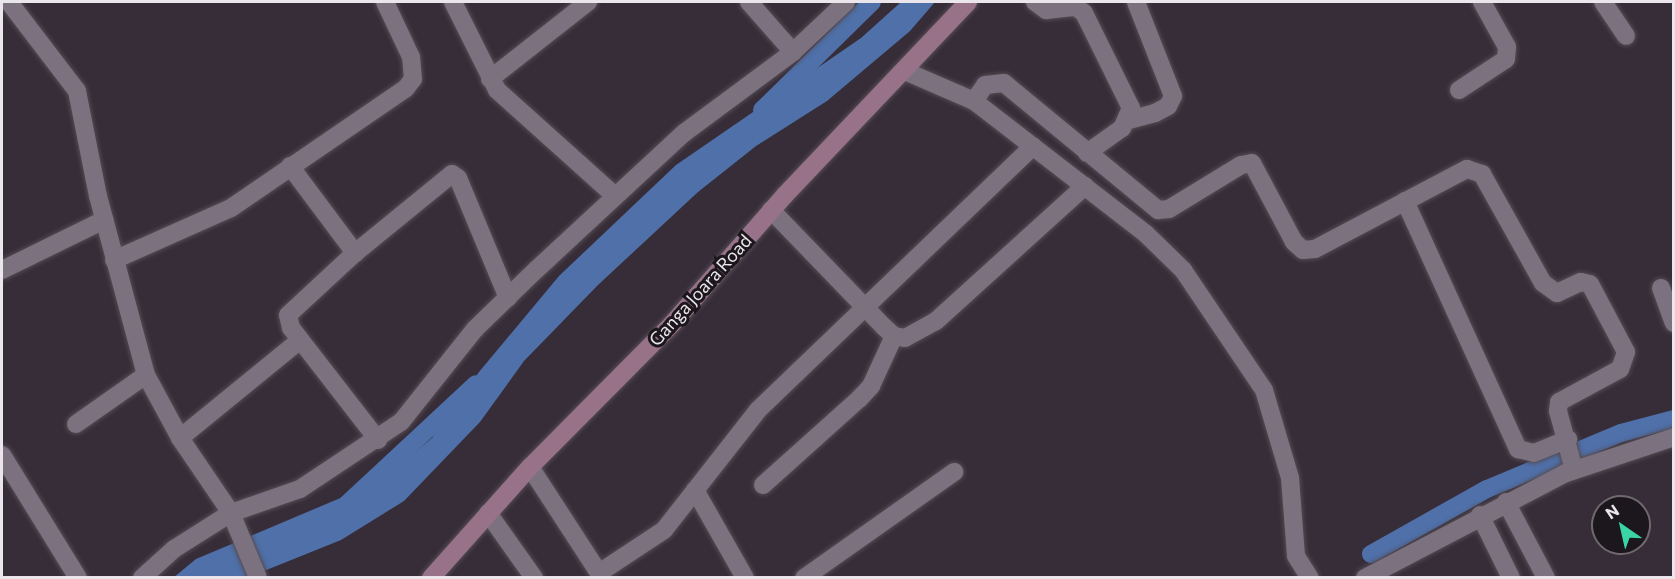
<!DOCTYPE html>
<style>
body{margin:0}
#map{position:relative;width:1675px;height:579px;overflow:hidden;background:#372d38;font-family:Commissioner,sans-serif}
div>[style]{position:absolute}
.water>*{inset:0;background:#4f70a9}
.canal>*{height:18px;margin:-9px;padding:0 9px;transform-origin:9px;border-radius:9px;background:#4f70a9}
.roads{filter:drop-shadow(0 0 2px #534b54) drop-shadow(0 0 2px #534b54)}
.street>*{height:18px;margin:-9px;padding:0 9px;transform-origin:9px;border-radius:9px;background:#7c717e}
.secondary>*{height:18px;margin:-9px;padding:0 9px;transform-origin:9px;border-radius:9px;background:#977288}
span{translate:-50% -50%;white-space:nowrap;text-align:center;line-height:1.15;-webkit-text-stroke:6px #1c171c;paint-order:stroke}
.street-label{font-size:18px;color:#ebe5ec}
.frame{position:absolute;inset:0;border:3px solid #ebe5ec;pointer-events:none}
.north{position:absolute;left:1591px;top:495px;width:60px;height:60px;box-sizing:border-box;background:#1c171c;border:2px solid #6f696f;border-radius:50%;rotate:326deg;font-size:16px;font-weight:700;line-height:24px;text-align:center;color:#ebe5ec}
.north::after{content:'';display:block;margin:auto;width:21px;height:27px;background:#3ad4a5;clip-path:polygon(50% 0,100% 100%,50% 72%,0 100%)}
</style>
<div id="map">
<div class="water">
<i style="clip-path:polygon(901px 2px,935px 2px,910px 31px,827px 101px,756px 146px,698px 192px,598px 285px,524px 361px,480px 422px,404px 501px,341px 540px,249px 577px,173px 578px,196px 559px,383px 480px,432px 438px,479px 372px,559px 276px,676px 165px,861px 38px)"></i>
</div>
<div class="canal">
<i style="left:762px;top:110px;width:154px;rotate:-44.5deg"></i>
<i style="left:347px;top:504px;width:176px;rotate:-42.9deg"></i>
<i style="left:1371px;top:554px;width:133px;rotate:-29.3deg"></i>
<i style="left:1487px;top:489px;width:145px;rotate:-22.7deg"></i>
<i style="left:1621px;top:433px;width:55px;rotate:-14.8deg"></i>
</div>
<div class="roads">
<div class="street">
<i style="left:9px;top:2px;width:112px;rotate:52.6deg"></i>
<i style="left:77px;top:91px;width:107px;rotate:78.7deg"></i>
<i style="left:98px;top:196px;width:185px;rotate:75deg"></i>
<i style="left:146px;top:375px;width:72px;rotate:61.6deg"></i>
<i style="left:180px;top:438px;width:91px;rotate:55.8deg"></i>
<i style="left:231px;top:513px;width:73px;rotate:-19.2deg"></i>
<i style="left:300px;top:489px;width:121px;rotate:-33.6deg"></i>
<i style="left:401px;top:422px;width:119px;rotate:-51.5deg"></i>
<i style="left:475px;top:329px;width:86px;rotate:-44.1deg"></i>
<i style="left:537px;top:269px;width:200px;rotate:-42.8deg"></i>
<i style="left:684px;top:133px;width:136px;rotate:-36.6deg"></i>
<i style="left:793px;top:52px;width:73px;rotate:-43.3deg"></i>
<i style="left:453px;top:2px;width:98px;rotate:63.4deg"></i>
<i style="left:497px;top:90px;width:159px;rotate:41.9deg"></i>
<i style="left:749px;top:2px;width:67px;rotate:48.7deg"></i>
<i style="left:1035px;top:2px;width:14px;rotate:36deg"></i>
<i style="left:1046px;top:10px;width:30px;rotate:-6deg"></i>
<i style="left:1076px;top:7px;width:10px;rotate:37deg"></i>
<i style="left:1084px;top:13px;width:106px;rotate:63.7deg"></i>
<i style="left:1131px;top:108px;width:22px;rotate:114deg"></i>
<i style="left:1122px;top:128px;width:43px;rotate:144.5deg"></i>
<i style="left:1603px;top:2px;width:41px;rotate:55.9deg"></i>
<i style="left:905px;top:71px;width:75px;rotate:23.5deg"></i>
<i style="left:974px;top:101px;width:217px;rotate:37.7deg"></i>
<i style="left:1146px;top:234px;width:52px;rotate:44.2deg"></i>
<i style="left:1183px;top:270px;width:145px;rotate:56deg"></i>
<i style="left:1264px;top:390px;width:92px;rotate:73.5deg"></i>
<i style="left:1290px;top:478px;width:78px;rotate:85.6deg"></i>
<i style="left:1296px;top:556px;width:26px;rotate:58deg"></i>
<i style="left:490px;top:79px;width:125px;rotate:-38.2deg"></i>
<i style="left:1459px;top:90px;width:56px;rotate:-33.4deg"></i>
<i style="left:1506px;top:59px;width:12px;rotate:-85deg"></i>
<i style="left:1507px;top:47px;width:51px;rotate:-119.1deg"></i>
<i style="left:974px;top:101px;width:19px;rotate:-55deg"></i>
<i style="left:985px;top:85px;width:19px;rotate:-6deg"></i>
<i style="left:1004px;top:83px;width:200px;rotate:39.5deg"></i>
<i style="left:1158px;top:210px;width:11px;rotate:-5deg"></i>
<i style="left:1169px;top:209px;width:84px;rotate:-31.4deg"></i>
<i style="left:1241px;top:165px;width:11px;rotate:-10deg"></i>
<i style="left:1252px;top:163px;width:89px;rotate:62deg"></i>
<i style="left:1294px;top:242px;width:12px;rotate:42deg"></i>
<i style="left:1303px;top:250px;width:12px;rotate:-5deg"></i>
<i style="left:1315px;top:249px;width:172px;rotate:-27.8deg"></i>
<i style="left:1467px;top:169px;width:16px;rotate:18deg"></i>
<i style="left:1482px;top:174px;width:125px;rotate:60.8deg"></i>
<i style="left:1543px;top:283px;width:17px;rotate:36deg"></i>
<i style="left:1557px;top:293px;width:26px;rotate:-25deg"></i>
<i style="left:1581px;top:282px;width:9px;rotate:13deg"></i>
<i style="left:1590px;top:284px;width:77px;rotate:62.1deg"></i>
<i style="left:1626px;top:352px;width:18px;rotate:109deg"></i>
<i style="left:1620px;top:369px;width:69px;rotate:151.6deg"></i>
<i style="left:1559px;top:402px;width:9px;rotate:96deg"></i>
<i style="left:1558px;top:411px;width:61px;rotate:74.8deg"></i>
<i style="left:1129px;top:120px;width:27px;rotate:-15deg"></i>
<i style="left:1155px;top:113px;width:15px;rotate:-28deg"></i>
<i style="left:1168px;top:106px;width:11px;rotate:-63deg"></i>
<i style="left:1173px;top:96px;width:101px;rotate:-111.5deg"></i>
<i style="left:290px;top:166px;width:109px;rotate:53.2deg"></i>
<i style="left:1405px;top:201px;width:273px;rotate:65.5deg"></i>
<i style="left:1518px;top:449px;width:16px;rotate:14deg"></i>
<i style="left:1534px;top:453px;width:37px;rotate:-22deg"></i>
<i style="left:771px;top:210px;width:163px;rotate:46deg"></i>
<i style="left:884px;top:327px;width:13px;rotate:42deg"></i>
<i style="left:894px;top:336px;width:11px;rotate:10deg"></i>
<i style="left:905px;top:338px;width:35px;rotate:-29deg"></i>
<i style="left:936px;top:321px;width:201px;rotate:-42.2deg"></i>
<i style="left:114px;top:260px;width:128px;rotate:-24deg"></i>
<i style="left:231px;top:208px;width:212px;rotate:-34.4deg"></i>
<i style="left:406px;top:88px;width:11px;rotate:-52deg"></i>
<i style="left:413px;top:79px;width:22px;rotate:-95deg"></i>
<i style="left:411px;top:57px;width:61px;rotate:-115.3deg"></i>
<i style="left:2px;top:270px;width:114px;rotate:-26.1deg"></i>
<i style="left:1661px;top:288px;width:37px;rotate:70deg"></i>
<i style="left:76px;top:424px;width:85px;rotate:-35deg"></i>
<i style="left:180px;top:438px;width:155px;rotate:-39.2deg"></i>
<i style="left:378px;top:440px;width:142px;rotate:-127.8deg"></i>
<i style="left:291px;top:328px;width:13px;rotate:-103deg"></i>
<i style="left:288px;top:315px;width:91px;rotate:-42.8deg"></i>
<i style="left:355px;top:253px;width:125px;rotate:-39.2deg"></i>
<i style="left:452px;top:174px;width:7px;rotate:34deg"></i>
<i style="left:458px;top:178px;width:130px;rotate:67.4deg"></i>
<i style="left:2px;top:455px;width:145px;rotate:58.3deg"></i>
<i style="left:530px;top:467px;width:132px;rotate:57deg"></i>
<i style="left:763px;top:485px;width:129px;rotate:-41.9deg"></i>
<i style="left:859px;top:399px;width:18px;rotate:-47deg"></i>
<i style="left:871px;top:386px;width:55px;rotate:-65.3deg"></i>
<i style="left:695px;top:490px;width:101px;rotate:60.4deg"></i>
<i style="left:1506px;top:502px;width:86px;rotate:62.2deg"></i>
<i style="left:488px;top:513px;width:80px;rotate:54.7deg"></i>
<i style="left:1480px;top:515px;width:70px;rotate:63.8deg"></i>
<i style="left:599px;top:573px;width:78px;rotate:-33.5deg"></i>
<i style="left:664px;top:530px;width:152px;rotate:-51.9deg"></i>
<i style="left:758px;top:410px;width:381px;rotate:-43.8deg"></i>
<i style="left:142px;top:578px;width:43px;rotate:-42.2deg"></i>
<i style="left:174px;top:549px;width:67px;rotate:-32.3deg"></i>
<i style="left:231px;top:513px;width:70px;rotate:67.4deg"></i>
<i style="left:804px;top:578px;width:184px;rotate:-35.2deg"></i>
<i style="left:1365px;top:578px;width:227px;rotate:-27.6deg"></i>
<i style="left:1566px;top:473px;width:114px;rotate:-18.4deg"></i>
</div>
<div class="secondary">
<i style="left:431px;top:578px;width:149px;rotate:-48.3deg"></i>
<i style="left:530px;top:467px;width:202px;rotate:-45.2deg"></i>
<i style="left:672px;top:324px;width:171px;rotate:-48.8deg"></i>
<i style="left:785px;top:195px;width:266px;rotate:-46.5deg"></i>
</div>
</div>
<div class="street-label">
<span style="left:700px;top:290px;rotate:-48deg">Ganga Joara Road</span>
</div>
<div class="frame"></div>
<div class="north">N</div>
</div>
